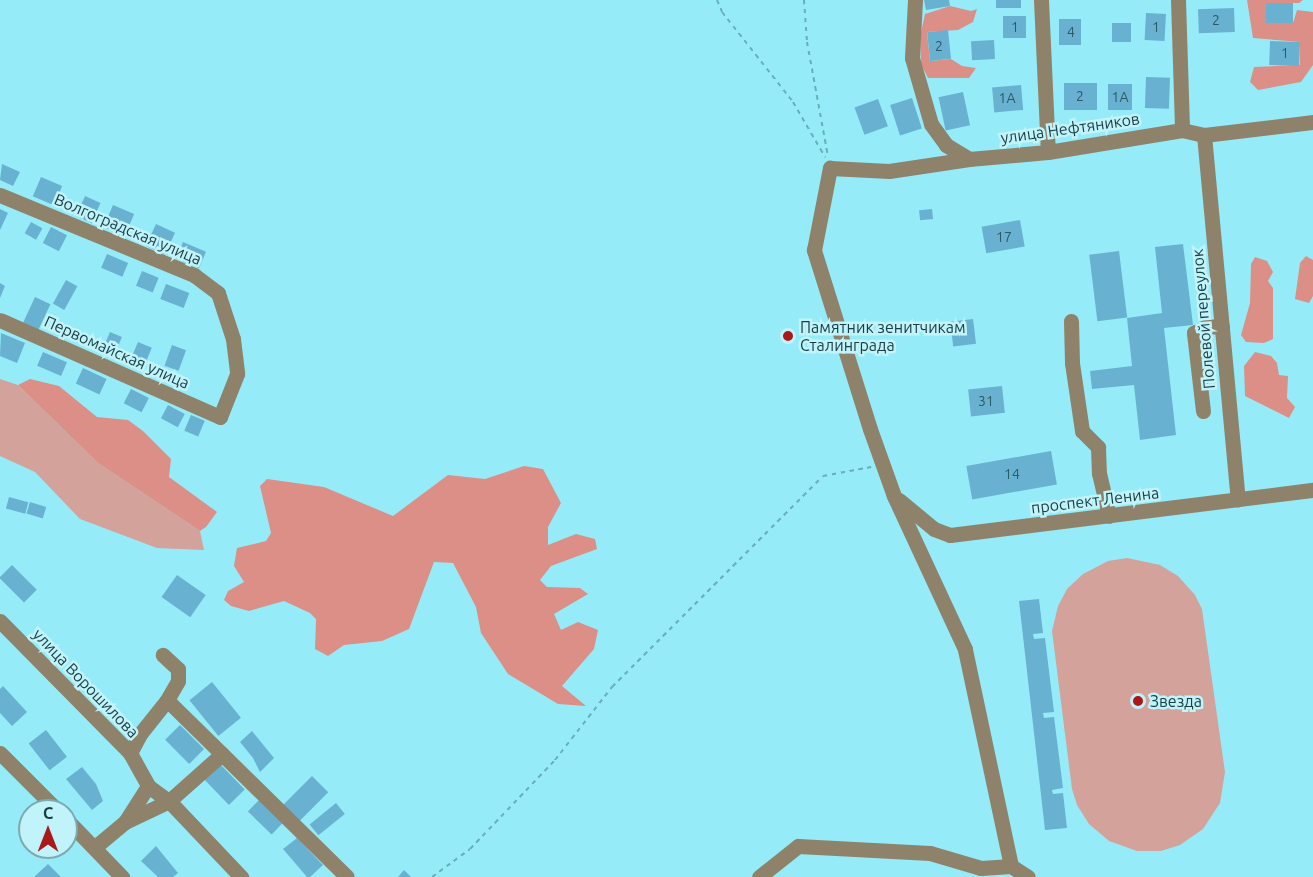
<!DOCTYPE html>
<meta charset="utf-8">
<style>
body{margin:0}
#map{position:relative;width:1313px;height:877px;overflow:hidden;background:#95ecf8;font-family:Ubuntu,sans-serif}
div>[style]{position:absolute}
.green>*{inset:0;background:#d3a29b}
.forest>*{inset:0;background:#db8f86}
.building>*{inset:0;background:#69b1d0;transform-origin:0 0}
.path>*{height:2px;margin-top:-1px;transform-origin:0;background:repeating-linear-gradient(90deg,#69aeb8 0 4.5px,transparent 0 9px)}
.minor>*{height:15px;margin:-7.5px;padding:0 7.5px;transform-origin:7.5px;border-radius:7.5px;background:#8e836a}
.dots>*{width:16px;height:16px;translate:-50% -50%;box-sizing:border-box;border:3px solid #c1f3fa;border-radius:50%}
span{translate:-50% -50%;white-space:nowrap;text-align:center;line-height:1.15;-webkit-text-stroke:5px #c1f3fa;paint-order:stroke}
.number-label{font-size:14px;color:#2c5a66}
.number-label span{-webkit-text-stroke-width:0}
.street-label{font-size:16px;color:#183d42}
.poi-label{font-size:16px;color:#183d42}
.left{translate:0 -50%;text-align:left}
.north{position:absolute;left:18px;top:799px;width:60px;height:60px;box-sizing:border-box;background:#c1f3fa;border:2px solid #7daab0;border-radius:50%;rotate:0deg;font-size:16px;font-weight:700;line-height:24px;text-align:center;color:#183d42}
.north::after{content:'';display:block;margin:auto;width:21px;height:27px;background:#ab1819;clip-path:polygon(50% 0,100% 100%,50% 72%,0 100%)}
</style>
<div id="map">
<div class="green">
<i style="clip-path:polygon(0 379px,18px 385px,98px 463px,200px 531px,204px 550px,157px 548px,80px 519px,35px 472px,0 456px)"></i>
<i style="clip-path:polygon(1127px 558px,1160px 565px,1178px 576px,1195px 595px,1202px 609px,1225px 772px,1220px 803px,1203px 829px,1180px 845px,1161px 851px,1137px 851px,1109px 841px,1089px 824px,1077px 805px,1072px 789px,1052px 631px,1058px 606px,1067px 589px,1083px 574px,1108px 561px)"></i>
</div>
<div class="forest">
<i style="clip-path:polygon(1247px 0,1303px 0,1299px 3px,1267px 3px,1267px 23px,1293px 23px,1297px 10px,1313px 12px,1313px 65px,1301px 82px,1258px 90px,1250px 82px,1254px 67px,1300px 65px,1300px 42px,1253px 38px)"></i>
<i style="clip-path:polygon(950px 6px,971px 11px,977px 9px,973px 22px,958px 30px,927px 32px,930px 61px,951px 59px,962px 66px,976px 68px,969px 78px,928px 78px,921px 64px,920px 37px,925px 14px)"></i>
<i style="clip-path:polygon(1306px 256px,1313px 260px,1313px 296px,1309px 303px,1295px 299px,1300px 263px)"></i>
<i style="clip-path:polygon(1255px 257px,1267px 261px,1273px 272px,1268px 281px,1273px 288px,1273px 339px,1264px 343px,1246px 342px,1241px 335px,1250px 303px,1251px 264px)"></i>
<i style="clip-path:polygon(1255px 352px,1271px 356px,1277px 363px,1279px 375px,1288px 376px,1287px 398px,1295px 407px,1289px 418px,1245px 396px,1244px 366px)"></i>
<i style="clip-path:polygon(30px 379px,59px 386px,97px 417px,128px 420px,143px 431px,171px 459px,169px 477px,217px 512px,206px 527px,200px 531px,98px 463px,18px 385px)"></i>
<i style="clip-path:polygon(524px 466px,543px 469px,561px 503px,548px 527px,548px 545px,576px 534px,595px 539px,597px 549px,551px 566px,540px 580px,547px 587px,580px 588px,588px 594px,554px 614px,561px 630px,578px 622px,598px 630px,594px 649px,562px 686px,586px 706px,558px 704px,508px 674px,481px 633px,476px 607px,453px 563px,434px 562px,409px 629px,382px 641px,344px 645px,328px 656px,315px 649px,316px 619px,310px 613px,284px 601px,249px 611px,231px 606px,224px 600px,228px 591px,244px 582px,234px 566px,237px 548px,266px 541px,271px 533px,260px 486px,267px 479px,324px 487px,393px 516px,448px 475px,485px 479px)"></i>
</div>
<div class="building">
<i style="clip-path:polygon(924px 0,949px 0,950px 6px,926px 10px)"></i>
<i style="left:996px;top:0;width:25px;height:8px"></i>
<i style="left:1266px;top:3px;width:27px;height:20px"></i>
<i style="left:1234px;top:8px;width:24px;height:36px;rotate:88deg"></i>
<i style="left:1146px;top:13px;width:20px;height:27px;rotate:3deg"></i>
<i style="left:1003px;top:16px;width:23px;height:22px"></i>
<i style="left:1059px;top:19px;width:22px;height:26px"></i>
<i style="left:1112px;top:23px;width:19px;height:19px"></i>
<i style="left:948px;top:30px;width:29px;height:21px;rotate:84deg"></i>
<i style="left:994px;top:40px;width:19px;height:23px;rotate:87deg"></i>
<i style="left:1270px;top:41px;width:30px;height:24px;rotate:2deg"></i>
<i style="left:1146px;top:77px;width:24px;height:31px;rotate:2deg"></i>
<i style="left:1064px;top:83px;width:33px;height:27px"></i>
<i style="left:1108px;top:84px;width:24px;height:26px"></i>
<i style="left:1021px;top:85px;width:25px;height:29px;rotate:85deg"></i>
<i style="left:963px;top:92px;width:34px;height:25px;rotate:78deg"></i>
<i style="left:912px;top:98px;width:32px;height:23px;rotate:72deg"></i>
<i style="left:878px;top:99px;width:29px;height:25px;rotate:70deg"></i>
<i style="clip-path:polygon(2px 164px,20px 172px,13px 186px,0 180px)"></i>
<i style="left:41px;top:177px;width:23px;height:21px;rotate:23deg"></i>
<i style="left:85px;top:196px;width:17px;height:22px;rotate:24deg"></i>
<i style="left:113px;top:205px;width:23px;height:24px;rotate:23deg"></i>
<i style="clip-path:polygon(0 209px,8px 213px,0 230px)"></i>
<i style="left:932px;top:209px;width:10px;height:13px;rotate:84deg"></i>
<i style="left:1020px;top:220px;width:27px;height:39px;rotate:80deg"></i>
<i style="left:31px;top:222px;width:13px;height:13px;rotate:29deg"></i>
<i style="left:156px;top:224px;width:21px;height:24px;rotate:25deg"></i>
<i style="left:51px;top:227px;width:18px;height:18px;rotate:27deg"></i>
<i style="left:183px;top:242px;width:25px;height:18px;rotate:23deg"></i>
<i style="clip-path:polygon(1183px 244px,1193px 325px,1164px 328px,1176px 435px,1140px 440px,1134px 385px,1092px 389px,1090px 371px,1132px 366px,1127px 318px,1162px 313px,1155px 247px)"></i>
<i style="left:1119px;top:251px;width:67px;height:30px;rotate:83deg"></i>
<i style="left:107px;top:254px;width:23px;height:15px;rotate:23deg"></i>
<i style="left:142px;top:271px;width:18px;height:16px;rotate:22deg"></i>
<i style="left:66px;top:280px;width:13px;height:27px;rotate:29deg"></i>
<i style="clip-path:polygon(0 283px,5px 286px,0 298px)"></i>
<i style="left:166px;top:284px;width:25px;height:16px;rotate:21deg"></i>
<i style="left:35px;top:297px;width:17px;height:28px;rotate:25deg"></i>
<i style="left:973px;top:319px;width:25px;height:23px;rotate:83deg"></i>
<i style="left:110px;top:332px;width:13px;height:17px;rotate:23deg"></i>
<i style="clip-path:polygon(1px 333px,25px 343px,17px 363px,0 356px)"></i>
<i style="left:138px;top:342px;width:15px;height:18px;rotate:23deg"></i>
<i style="left:172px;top:345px;width:15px;height:22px;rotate:20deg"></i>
<i style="left:43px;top:352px;width:26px;height:15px;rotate:23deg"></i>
<i style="left:83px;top:368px;width:26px;height:17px;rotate:25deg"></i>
<i style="left:1002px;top:386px;width:27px;height:34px;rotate:84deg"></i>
<i style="left:131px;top:389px;width:20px;height:16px;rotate:27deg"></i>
<i style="left:168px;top:405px;width:19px;height:15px;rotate:28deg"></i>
<i style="left:191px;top:415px;width:15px;height:17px;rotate:23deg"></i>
<i style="left:1051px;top:451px;width:34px;height:86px;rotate:80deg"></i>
<i style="left:9px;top:497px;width:20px;height:12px;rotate:15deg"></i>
<i style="left:30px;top:502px;width:17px;height:12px;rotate:17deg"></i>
<i style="left:12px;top:565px;width:35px;height:18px;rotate:45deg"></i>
<i style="left:177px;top:575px;width:35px;height:27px;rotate:35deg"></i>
<i style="clip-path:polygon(1039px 599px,1043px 633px,1033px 634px,1034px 639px,1045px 638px,1054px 712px,1043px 713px,1044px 718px,1054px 717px,1063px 788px,1052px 790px,1053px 794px,1063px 793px,1067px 828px,1045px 830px,1019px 601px)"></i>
<i style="left:212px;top:682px;width:46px;height:29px;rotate:51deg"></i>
<i style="clip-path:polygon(3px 686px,27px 712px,12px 726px,0 713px,0 689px)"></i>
<i style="left:180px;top:725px;width:34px;height:21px;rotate:45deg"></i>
<i style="left:46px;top:730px;width:34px;height:22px;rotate:52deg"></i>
<i style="clip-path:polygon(252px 731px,274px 758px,260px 772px,253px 758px,240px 742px)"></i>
<i style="left:219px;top:763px;width:37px;height:22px;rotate:46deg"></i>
<i style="clip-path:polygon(82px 767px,96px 784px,103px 801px,92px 810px,66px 779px)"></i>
<i style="left:312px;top:776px;width:23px;height:42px;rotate:45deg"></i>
<i style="left:259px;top:800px;width:33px;height:16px;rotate:44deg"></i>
<i style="left:336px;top:803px;width:14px;height:34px;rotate:51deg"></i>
<i style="clip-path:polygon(297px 838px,323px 865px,310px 877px,307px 877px,283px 849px)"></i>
<i style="clip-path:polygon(156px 846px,178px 873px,173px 877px,158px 877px,141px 861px)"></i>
<i style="clip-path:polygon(48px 864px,61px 877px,34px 877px)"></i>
<i style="clip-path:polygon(404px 870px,411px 877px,398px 877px)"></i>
</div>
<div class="path">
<i style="left:717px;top:0;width:13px;rotate:67deg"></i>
<i style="left:722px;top:12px;width:115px;rotate:51.7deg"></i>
<i style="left:793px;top:102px;width:64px;rotate:59.8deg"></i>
<i style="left:804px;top:0;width:42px;rotate:85.9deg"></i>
<i style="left:807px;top:42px;width:116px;rotate:79.6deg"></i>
<i style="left:432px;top:877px;width:47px;rotate:-36.4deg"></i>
<i style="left:470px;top:849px;width:123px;rotate:-46.3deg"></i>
<i style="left:555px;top:760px;width:93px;rotate:-52deg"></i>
<i style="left:612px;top:687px;width:298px;rotate:-45deg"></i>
<i style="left:823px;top:476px;width:49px;rotate:-10.6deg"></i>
</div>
<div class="minor">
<i style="left:915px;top:0;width:58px;rotate:93deg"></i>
<i style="left:912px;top:58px;width:69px;rotate:73.9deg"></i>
<i style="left:931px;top:124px;width:26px;rotate:54deg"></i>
<i style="left:946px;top:145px;width:27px;rotate:31deg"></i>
<i style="left:1041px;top:0;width:152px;rotate:87.4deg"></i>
<i style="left:1178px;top:0;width:130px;rotate:88.2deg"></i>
<i style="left:1204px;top:135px;width:366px;rotate:84.7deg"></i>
<i style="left:0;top:195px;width:210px;rotate:22.4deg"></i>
<i style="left:194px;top:275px;width:30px;rotate:37deg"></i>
<i style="left:218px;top:293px;width:48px;rotate:71.9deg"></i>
<i style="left:233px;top:339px;width:35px;rotate:83deg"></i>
<i style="left:237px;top:374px;width:46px;rotate:111.6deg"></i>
<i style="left:220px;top:417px;width:240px;rotate:-156.2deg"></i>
<i style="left:1071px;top:321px;width:42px;rotate:88.6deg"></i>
<i style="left:1072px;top:363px;width:69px;rotate:81.6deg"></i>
<i style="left:1082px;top:431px;width:23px;rotate:45deg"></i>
<i style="left:1098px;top:447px;width:26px;rotate:88deg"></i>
<i style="left:1099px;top:473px;width:44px;rotate:76.9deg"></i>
<i style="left:1203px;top:411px;width:79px;rotate:-96.6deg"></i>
<i style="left:1194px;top:333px;width:13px;rotate:-29deg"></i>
<i style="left:1205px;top:327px;width:17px;rotate:-3deg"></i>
<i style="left:899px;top:500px;width:45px;rotate:39.6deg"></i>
<i style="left:934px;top:529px;width:17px;rotate:21deg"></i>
<i style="left:950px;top:535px;width:366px;rotate:-7.1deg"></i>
<i style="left:0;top:621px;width:185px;rotate:45.4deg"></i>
<i style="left:130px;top:753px;width:38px;rotate:61deg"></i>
<i style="left:148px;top:786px;width:26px;rotate:36deg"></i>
<i style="left:169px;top:801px;width:105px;rotate:46.5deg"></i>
<i style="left:167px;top:700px;width:252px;rotate:44.5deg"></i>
<i style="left:0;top:753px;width:82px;rotate:45deg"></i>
<i style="left:130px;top:753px;width:21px;rotate:-62deg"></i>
<i style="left:140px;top:734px;width:43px;rotate:-51.5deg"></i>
<i style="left:167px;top:700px;width:22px;rotate:-60deg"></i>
<i style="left:178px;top:681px;width:12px;rotate:-90deg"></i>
<i style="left:178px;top:669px;width:21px;rotate:-137deg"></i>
<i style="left:66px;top:819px;width:81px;rotate:46deg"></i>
<i style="left:125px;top:822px;width:49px;rotate:-25.5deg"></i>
<i style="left:169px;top:801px;width:71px;rotate:-41.6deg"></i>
<i style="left:95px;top:847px;width:39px;rotate:-40deg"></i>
<i style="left:125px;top:822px;width:43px;rotate:-57.4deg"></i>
<i style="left:1011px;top:866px;width:222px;rotate:-102deg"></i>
<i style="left:965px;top:649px;width:169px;rotate:-114.9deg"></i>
<i style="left:894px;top:496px;width:71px;rotate:-109.7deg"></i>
<i style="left:870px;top:429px;width:188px;rotate:-107.4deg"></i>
<i style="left:814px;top:250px;width:84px;rotate:-79deg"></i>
<i style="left:830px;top:168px;width:59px;rotate:2.9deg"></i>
<i style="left:889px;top:171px;width:81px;rotate:-8.5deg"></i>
<i style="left:969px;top:159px;width:79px;rotate:-5.1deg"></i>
<i style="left:1048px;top:152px;width:136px;rotate:-9.3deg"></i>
<i style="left:1182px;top:130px;width:23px;rotate:13deg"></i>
<i style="left:1204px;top:135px;width:110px;rotate:-6.8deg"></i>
<i style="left:759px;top:877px;width:50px;rotate:-38.5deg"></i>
<i style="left:798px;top:846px;width:132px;rotate:3deg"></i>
<i style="left:930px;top:853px;width:53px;rotate:16.4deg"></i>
<i style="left:981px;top:868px;width:30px;rotate:-4deg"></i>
<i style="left:1011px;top:866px;width:20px;rotate:33deg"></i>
</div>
<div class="dots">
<i style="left:788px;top:336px;background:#ab1819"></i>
<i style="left:1138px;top:701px;background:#ab1819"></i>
</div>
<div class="number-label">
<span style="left:1216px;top:20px">2</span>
<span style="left:1015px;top:27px">1</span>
<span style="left:1156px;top:27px">1</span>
<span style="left:1071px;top:32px">4</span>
<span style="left:939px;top:46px">2</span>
<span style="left:1285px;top:53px">1</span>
<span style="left:1080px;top:96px">2</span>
<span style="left:1120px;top:97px">1А</span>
<span style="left:1007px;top:98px">1А</span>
<span style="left:1004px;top:237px">17</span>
<span style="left:986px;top:401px">31</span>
<span style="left:1012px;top:474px">14</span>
</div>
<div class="street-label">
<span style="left:1070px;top:128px;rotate:-8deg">улица Нефтяников</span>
<span style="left:128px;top:229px;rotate:23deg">Волгоградская улица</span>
<span style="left:1203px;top:319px;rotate:-95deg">Полевой переулок</span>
<span style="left:117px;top:352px;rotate:24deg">Первомайская улица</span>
<span style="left:1095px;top:500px;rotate:-7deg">проспект Ленина</span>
<span style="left:86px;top:683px;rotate:46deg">улица Ворошилова</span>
</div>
<div class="poi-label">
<span class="left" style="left:800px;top:336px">Памятник зенитчикам<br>Сталинграда</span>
<span class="left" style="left:1150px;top:701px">Звезда</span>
</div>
<div class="north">С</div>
</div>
